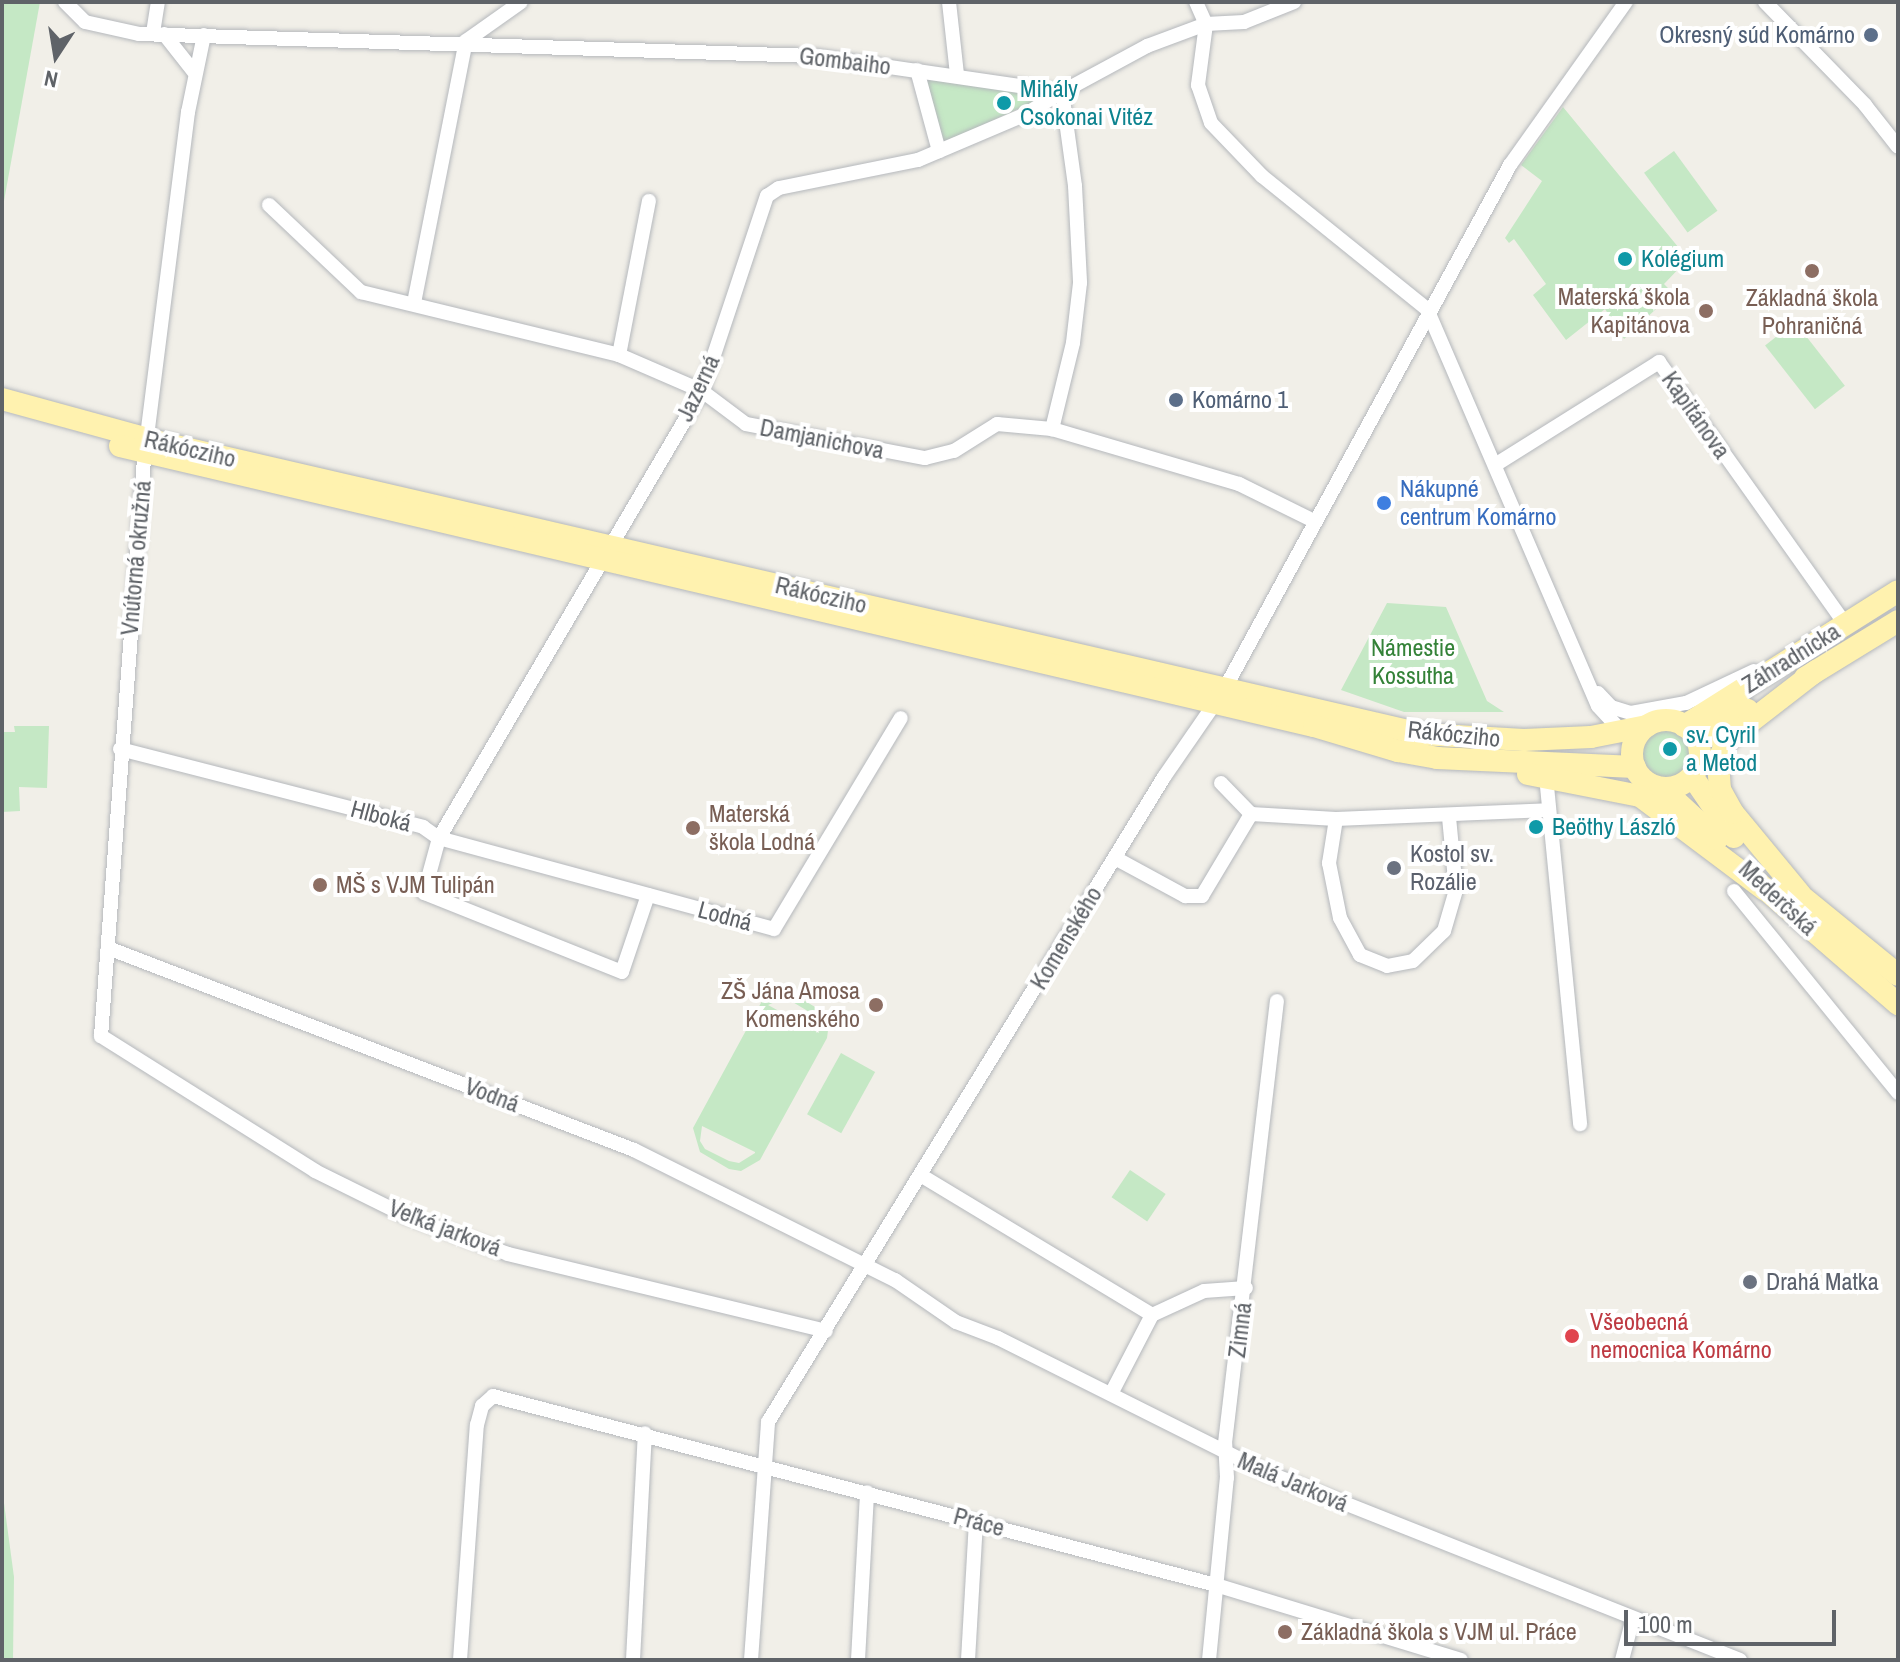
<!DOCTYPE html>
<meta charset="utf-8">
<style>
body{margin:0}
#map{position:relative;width:1900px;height:1662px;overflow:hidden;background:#f1efe8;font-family:"Archivo Narrow",sans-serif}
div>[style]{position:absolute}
.green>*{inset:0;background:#c5e8c5;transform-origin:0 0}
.round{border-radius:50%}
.roads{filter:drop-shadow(0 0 2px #b5b8bc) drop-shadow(0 0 2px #b5b8bc)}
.minor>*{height:14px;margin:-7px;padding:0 7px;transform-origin:7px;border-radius:7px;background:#fff}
.primary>*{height:22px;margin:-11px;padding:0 11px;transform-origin:11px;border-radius:11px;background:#fff2af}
.primary>.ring{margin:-11px;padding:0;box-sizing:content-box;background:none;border:22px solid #fff2af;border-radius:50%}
.dots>*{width:22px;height:22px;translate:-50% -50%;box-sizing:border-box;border:4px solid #fff;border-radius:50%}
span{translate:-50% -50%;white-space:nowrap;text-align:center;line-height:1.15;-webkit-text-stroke:8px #fff;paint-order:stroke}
.service-label{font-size:24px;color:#4e5e75}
.right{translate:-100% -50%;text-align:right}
.left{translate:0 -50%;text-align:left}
.street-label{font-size:24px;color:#5f6368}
.culture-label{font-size:24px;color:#0d838f}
.education-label{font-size:24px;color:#785e54}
.shop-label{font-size:24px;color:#366cbe}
.park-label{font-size:24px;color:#348238}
.worship-label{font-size:24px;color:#5b616d}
.health-label{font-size:24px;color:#be3a42}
.frame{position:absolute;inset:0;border:4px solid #5f6368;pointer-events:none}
.north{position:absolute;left:16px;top:16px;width:80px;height:80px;-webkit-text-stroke:6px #fff;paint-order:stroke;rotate:192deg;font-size:22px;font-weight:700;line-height:32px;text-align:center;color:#5f6368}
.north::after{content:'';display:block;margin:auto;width:28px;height:36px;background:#5f6368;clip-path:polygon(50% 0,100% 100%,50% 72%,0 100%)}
.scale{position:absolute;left:1624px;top:1610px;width:212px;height:36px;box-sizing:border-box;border:4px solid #5f6368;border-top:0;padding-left:10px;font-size:24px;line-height:28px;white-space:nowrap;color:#5f6368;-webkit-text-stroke:6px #fff;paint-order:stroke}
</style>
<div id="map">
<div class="green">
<i style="clip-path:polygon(2px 2px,40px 2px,2px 212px)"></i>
<i style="clip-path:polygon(926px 77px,1050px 94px,944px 143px)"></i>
<i style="clip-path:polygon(1563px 107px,1688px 259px,1664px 284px,1673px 293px,1624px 339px,1605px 309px,1566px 340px,1533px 295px,1546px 284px,1514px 239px,1509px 243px,1505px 238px,1542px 181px,1521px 165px)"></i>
<i style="left:1674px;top:151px;width:74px;height:37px;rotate:54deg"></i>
<i style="left:1795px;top:322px;width:81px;height:38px;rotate:52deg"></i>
<i style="clip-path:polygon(1387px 603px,1446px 607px,1487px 701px,1504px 712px,1404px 712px,1341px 690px)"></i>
<i style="clip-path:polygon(14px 726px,49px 726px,47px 788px,19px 787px,20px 811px,2px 812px,2px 732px,15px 732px)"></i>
<i class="round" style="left:1638px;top:727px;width:56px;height:56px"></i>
<i style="clip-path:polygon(evenodd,778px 993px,793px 994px,822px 1011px,829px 1023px,827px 1038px,760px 1160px,741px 1171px,729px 1169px,700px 1152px,693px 1128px,762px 1001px,778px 993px,777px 1001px,791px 1001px,816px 1016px,819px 1033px,768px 1005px,777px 1001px,778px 993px,702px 1126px,755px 1152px,755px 1153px,739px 1163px,729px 1161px,705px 1149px,700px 1141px,702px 1126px)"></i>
<i style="left:841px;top:1053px;width:39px;height:70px;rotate:29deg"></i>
<i style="left:1130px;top:1170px;width:43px;height:33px;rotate:34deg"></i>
<i style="clip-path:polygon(2px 1488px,14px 1577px,13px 1660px,2px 1660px)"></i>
</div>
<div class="roads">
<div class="minor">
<i style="left:65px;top:2px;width:28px;rotate:45deg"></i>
<i style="left:85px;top:22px;width:55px;rotate:12.5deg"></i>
<i style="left:139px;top:34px;width:675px;rotate:1.87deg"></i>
<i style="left:814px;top:56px;width:251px;rotate:8.3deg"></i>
<i style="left:1062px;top:92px;width:97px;rotate:-28.4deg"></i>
<i style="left:1147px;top:46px;width:63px;rotate:-20.4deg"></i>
<i style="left:1206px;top:24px;width:38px;rotate:-3deg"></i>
<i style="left:1244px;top:22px;width:54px;rotate:-21.8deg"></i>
<i style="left:949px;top:2px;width:73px;rotate:83.7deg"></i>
<i style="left:1196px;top:2px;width:24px;rotate:66deg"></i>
<i style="left:1765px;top:2px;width:144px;rotate:45.8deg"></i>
<i style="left:1865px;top:105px;width:53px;rotate:51.8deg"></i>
<i style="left:1206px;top:24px;width:62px;rotate:97.5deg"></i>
<i style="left:1198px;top:85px;width:40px;rotate:71.1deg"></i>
<i style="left:1211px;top:123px;width:74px;rotate:46.1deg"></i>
<i style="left:1262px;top:176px;width:212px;rotate:38.9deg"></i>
<i style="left:1427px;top:309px;width:432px;rotate:66.7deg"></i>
<i style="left:1598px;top:706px;width:33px;rotate:47deg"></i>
<i style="left:153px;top:33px;width:31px;rotate:-81deg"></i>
<i style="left:164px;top:34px;width:48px;rotate:51.7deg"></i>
<i style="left:204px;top:35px;width:79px;rotate:101.7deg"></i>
<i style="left:188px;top:112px;width:350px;rotate:97.2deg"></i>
<i style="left:144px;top:459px;width:579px;rotate:94.26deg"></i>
<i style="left:101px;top:1036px;width:253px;rotate:32.2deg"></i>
<i style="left:315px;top:1171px;width:102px;rotate:26.3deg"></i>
<i style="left:406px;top:1216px;width:109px;rotate:20.4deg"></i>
<i style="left:508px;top:1254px;width:327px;rotate:13.6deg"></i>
<i style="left:466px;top:41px;width:67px;rotate:-35.3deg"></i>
<i style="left:917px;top:70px;width:84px;rotate:74.8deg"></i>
<i style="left:269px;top:205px;width:127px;rotate:43.4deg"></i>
<i style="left:361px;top:292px;width:266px;rotate:13.7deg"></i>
<i style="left:619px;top:355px;width:90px;rotate:23.4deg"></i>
<i style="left:702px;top:391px;width:55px;rotate:36.9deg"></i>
<i style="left:746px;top:424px;width:182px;rotate:10.8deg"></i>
<i style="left:925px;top:458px;width:30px;rotate:-14deg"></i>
<i style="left:954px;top:451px;width:51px;rotate:-32.1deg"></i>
<i style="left:997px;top:424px;width:55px;rotate:5.2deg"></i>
<i style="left:1052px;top:429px;width:195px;rotate:16.4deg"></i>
<i style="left:1239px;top:484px;width:84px;rotate:26.3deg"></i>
<i style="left:414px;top:303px;width:267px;rotate:-78.8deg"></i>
<i style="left:619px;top:355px;width:157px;rotate:-79deg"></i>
<i style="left:1495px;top:465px;width:194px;rotate:-32.1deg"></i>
<i style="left:1659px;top:362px;width:321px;rotate:54.6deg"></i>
<i style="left:1598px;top:693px;width:19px;rotate:47deg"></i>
<i style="left:1611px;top:707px;width:21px;rotate:17deg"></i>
<i style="left:1631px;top:713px;width:56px;rotate:-10.3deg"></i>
<i style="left:1686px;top:703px;width:75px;rotate:-25.2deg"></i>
<i style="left:120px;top:749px;width:313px;rotate:14.4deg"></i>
<i style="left:423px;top:827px;width:19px;rotate:35deg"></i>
<i style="left:439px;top:838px;width:347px;rotate:15.2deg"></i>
<i style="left:774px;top:929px;width:246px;rotate:-59deg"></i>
<i style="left:1546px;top:776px;width:350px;rotate:84.4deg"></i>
<i style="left:1221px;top:783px;width:43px;rotate:45.9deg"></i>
<i style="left:1251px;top:814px;width:85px;rotate:3.4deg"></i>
<i style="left:1336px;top:819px;width:212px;rotate:-2.4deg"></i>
<i style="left:1336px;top:819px;width:45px;rotate:99deg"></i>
<i style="left:1329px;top:863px;width:56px;rotate:78.7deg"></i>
<i style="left:1340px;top:918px;width:42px;rotate:61.6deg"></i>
<i style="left:1360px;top:955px;width:29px;rotate:22deg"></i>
<i style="left:1387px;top:966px;width:26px;rotate:-11deg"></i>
<i style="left:1413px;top:961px;width:43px;rotate:-44.1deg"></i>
<i style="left:1444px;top:931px;width:43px;rotate:-73.7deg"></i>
<i style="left:1456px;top:890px;width:73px;rotate:-95.5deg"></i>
<i style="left:1115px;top:858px;width:80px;rotate:28.5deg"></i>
<i style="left:1185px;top:896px;width:17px"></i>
<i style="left:1202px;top:896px;width:96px;rotate:-59.1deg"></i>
<i style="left:1734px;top:891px;width:260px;rotate:50.9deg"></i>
<i style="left:648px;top:895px;width:81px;rotate:108.7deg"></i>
<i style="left:622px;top:972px;width:213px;rotate:-158.2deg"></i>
<i style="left:424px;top:893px;width:57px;rotate:-74.7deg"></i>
<i style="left:439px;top:838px;width:519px;rotate:-59.53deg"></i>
<i style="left:702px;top:391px;width:206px;rotate:-71.6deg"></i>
<i style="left:767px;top:196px;width:14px;rotate:-34deg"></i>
<i style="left:779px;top:188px;width:142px;rotate:-11.4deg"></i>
<i style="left:918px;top:160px;width:115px;rotate:-23deg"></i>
<i style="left:1024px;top:115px;width:44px;rotate:-31.2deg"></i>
<i style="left:1062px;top:92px;width:95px;rotate:82.1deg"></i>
<i style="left:1075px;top:186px;width:97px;rotate:87deg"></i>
<i style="left:1080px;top:283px;width:60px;rotate:96.7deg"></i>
<i style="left:1073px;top:343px;width:89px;rotate:103.7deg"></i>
<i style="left:108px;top:948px;width:563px;rotate:21.01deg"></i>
<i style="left:634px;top:1150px;width:292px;rotate:26.5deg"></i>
<i style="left:895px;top:1280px;width:74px;rotate:34.5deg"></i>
<i style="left:956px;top:1322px;width:45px;rotate:20.9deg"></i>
<i style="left:998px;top:1338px;width:300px;rotate:26.6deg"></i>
<i style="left:1266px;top:1472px;width:510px;rotate:21.63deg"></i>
<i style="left:922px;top:1176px;width:269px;rotate:31.1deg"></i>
<i style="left:1152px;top:1315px;width:57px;rotate:-24.8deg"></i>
<i style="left:1204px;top:1291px;width:42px;rotate:-4.1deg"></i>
<i style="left:1111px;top:1394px;width:89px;rotate:-62.6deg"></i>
<i style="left:460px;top:1660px;width:236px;rotate:-85.9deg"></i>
<i style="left:477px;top:1425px;width:20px;rotate:-75deg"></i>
<i style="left:482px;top:1406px;width:15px;rotate:-42deg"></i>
<i style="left:493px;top:1396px;width:747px;rotate:14.65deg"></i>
<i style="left:1216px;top:1585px;width:256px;rotate:17deg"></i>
<i style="left:633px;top:1660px;width:227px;rotate:-87deg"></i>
<i style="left:751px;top:1660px;width:239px;rotate:-85.9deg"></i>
<i style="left:768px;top:1422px;width:757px;rotate:-58.45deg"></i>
<i style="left:1164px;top:777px;width:106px;rotate:-55.4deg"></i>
<i style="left:1224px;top:690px;width:598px;rotate:-61.42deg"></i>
<i style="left:1510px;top:165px;width:200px;rotate:-54.6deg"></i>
<i style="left:858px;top:1660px;width:168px;rotate:-86.9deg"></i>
<i style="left:968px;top:1660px;width:139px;rotate:-86.7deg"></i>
<i style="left:1209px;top:1660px;width:183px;rotate:-84.4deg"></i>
<i style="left:1227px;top:1478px;width:35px;rotate:-93deg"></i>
<i style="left:1225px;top:1443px;width:445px;rotate:-83.3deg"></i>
<i style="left:1622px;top:1660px;width:43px;rotate:-75.3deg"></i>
</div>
<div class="primary">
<i style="left:2px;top:399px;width:171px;rotate:15.3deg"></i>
<i style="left:167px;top:444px;width:1287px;rotate:13.02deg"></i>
<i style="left:1421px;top:734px;width:103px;rotate:3.3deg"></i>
<i style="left:1524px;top:740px;width:67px;rotate:-2.6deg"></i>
<i style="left:1591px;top:737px;width:57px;rotate:-11.1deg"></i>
<i style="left:120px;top:446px;width:1226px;rotate:13.2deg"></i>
<i style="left:1314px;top:726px;width:88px;rotate:16.6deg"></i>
<i style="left:1398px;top:751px;width:40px;rotate:10deg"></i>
<i style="left:1437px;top:758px;width:198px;rotate:2.6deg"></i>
<i style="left:1805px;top:678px;width:109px;rotate:-31.5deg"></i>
<i class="ring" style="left:1632px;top:720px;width:46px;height:46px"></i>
<i style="left:1684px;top:726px;width:253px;rotate:-32.2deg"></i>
<i style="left:1698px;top:742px;width:59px;rotate:-33.1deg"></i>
<i style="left:1528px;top:774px;width:114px;rotate:11.1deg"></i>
<i style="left:1640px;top:796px;width:156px;rotate:36.9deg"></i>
<i style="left:1692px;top:776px;width:74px;rotate:55.5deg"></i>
<i style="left:1662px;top:788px;width:75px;rotate:42.8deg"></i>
<i style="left:1756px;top:881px;width:188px;rotate:40.9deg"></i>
<i style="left:1790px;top:887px;width:139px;rotate:39.2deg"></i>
<i style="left:1800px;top:894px;width:105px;rotate:-129.6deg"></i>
<i style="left:1733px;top:813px;width:26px;rotate:-119deg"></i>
<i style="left:1720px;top:790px;width:29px;rotate:-94deg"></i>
<i style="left:1718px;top:761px;width:24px;rotate:-66deg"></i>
<i style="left:1728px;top:739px;width:111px;rotate:-37.7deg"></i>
</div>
</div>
<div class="dots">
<i style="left:1871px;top:35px;background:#5c6f8a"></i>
<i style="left:1004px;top:103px;background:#0f9aa8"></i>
<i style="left:1625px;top:259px;background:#0f9aa8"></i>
<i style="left:1812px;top:271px;background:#8d6e63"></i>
<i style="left:1706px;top:311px;background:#8d6e63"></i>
<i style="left:1176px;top:400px;background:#5c6f8a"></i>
<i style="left:1384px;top:503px;background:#3f7fe0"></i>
<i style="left:1670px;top:749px;background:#0f9aa8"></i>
<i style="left:1536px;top:827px;background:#0f9aa8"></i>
<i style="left:693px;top:828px;background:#8d6e63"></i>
<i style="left:1394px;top:868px;background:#6b7280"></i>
<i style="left:320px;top:885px;background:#8d6e63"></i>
<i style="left:876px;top:1005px;background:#8d6e63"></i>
<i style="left:1750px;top:1282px;background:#6b7280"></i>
<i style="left:1572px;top:1336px;background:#e0444e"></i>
<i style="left:1285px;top:1632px;background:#8d6e63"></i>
</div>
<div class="service-label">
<span class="right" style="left:1855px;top:35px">Okresný súd Komárno</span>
<span class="left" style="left:1192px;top:400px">Komárno 1</span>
</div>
<div class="street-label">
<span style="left:845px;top:61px;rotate:7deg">Gombaiho</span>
<span style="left:698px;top:388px;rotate:-65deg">Jazerná</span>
<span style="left:1696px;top:415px;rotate:55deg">Kapitánova</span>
<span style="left:822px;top:439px;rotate:11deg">Damjanichova</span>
<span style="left:190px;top:449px;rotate:13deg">Rákócziho</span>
<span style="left:136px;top:558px;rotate:-85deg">Vnútorná okružná</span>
<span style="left:821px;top:595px;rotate:13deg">Rákócziho</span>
<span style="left:1791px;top:658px;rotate:-32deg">Záhradnícka</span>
<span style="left:1454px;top:734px;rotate:6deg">Rákócziho</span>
<span style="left:381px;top:816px;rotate:15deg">Hlboká</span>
<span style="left:1778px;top:898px;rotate:43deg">Mederčská</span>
<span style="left:725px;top:916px;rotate:15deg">Lodná</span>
<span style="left:1066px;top:938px;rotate:-59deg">Komenského</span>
<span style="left:492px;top:1095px;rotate:21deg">Vodná</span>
<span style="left:445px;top:1228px;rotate:21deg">Veľká jarková</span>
<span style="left:1240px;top:1330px;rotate:-83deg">Zimná</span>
<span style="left:1293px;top:1482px;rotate:23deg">Malá Jarková</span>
<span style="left:979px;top:1522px;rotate:15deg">Práce</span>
</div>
<div class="culture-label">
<span class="left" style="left:1020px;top:103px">Mihály<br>Csokonai Vitéz</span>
<span class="left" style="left:1641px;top:259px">Kolégium</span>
<span class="left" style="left:1686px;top:749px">sv. Cyril<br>a Metod</span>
<span class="left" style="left:1552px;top:827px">Beöthy László</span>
</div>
<div class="education-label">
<span class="right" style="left:1690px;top:311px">Materská škola<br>Kapitánova</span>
<span style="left:1812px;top:312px">Základná škola<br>Pohraničná</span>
<span class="left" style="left:709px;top:828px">Materská<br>škola Lodná</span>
<span class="left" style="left:336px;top:885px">MŠ s VJM Tulipán</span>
<span class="right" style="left:860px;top:1005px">ZŠ Jána Amosa<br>Komenského</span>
<span class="left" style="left:1301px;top:1632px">Základná škola s VJM ul. Práce</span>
</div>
<div class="shop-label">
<span class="left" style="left:1400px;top:503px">Nákupné<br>centrum Komárno</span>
</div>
<div class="park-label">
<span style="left:1413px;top:662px">Námestie<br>Kossutha</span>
</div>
<div class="worship-label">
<span class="left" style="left:1410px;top:868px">Kostol sv.<br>Rozálie</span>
<span class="left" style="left:1766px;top:1282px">Drahá Matka</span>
</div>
<div class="health-label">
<span class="left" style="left:1590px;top:1336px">Všeobecná<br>nemocnica Komárno</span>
</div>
<div class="frame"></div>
<div class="north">N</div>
<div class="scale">100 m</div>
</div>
